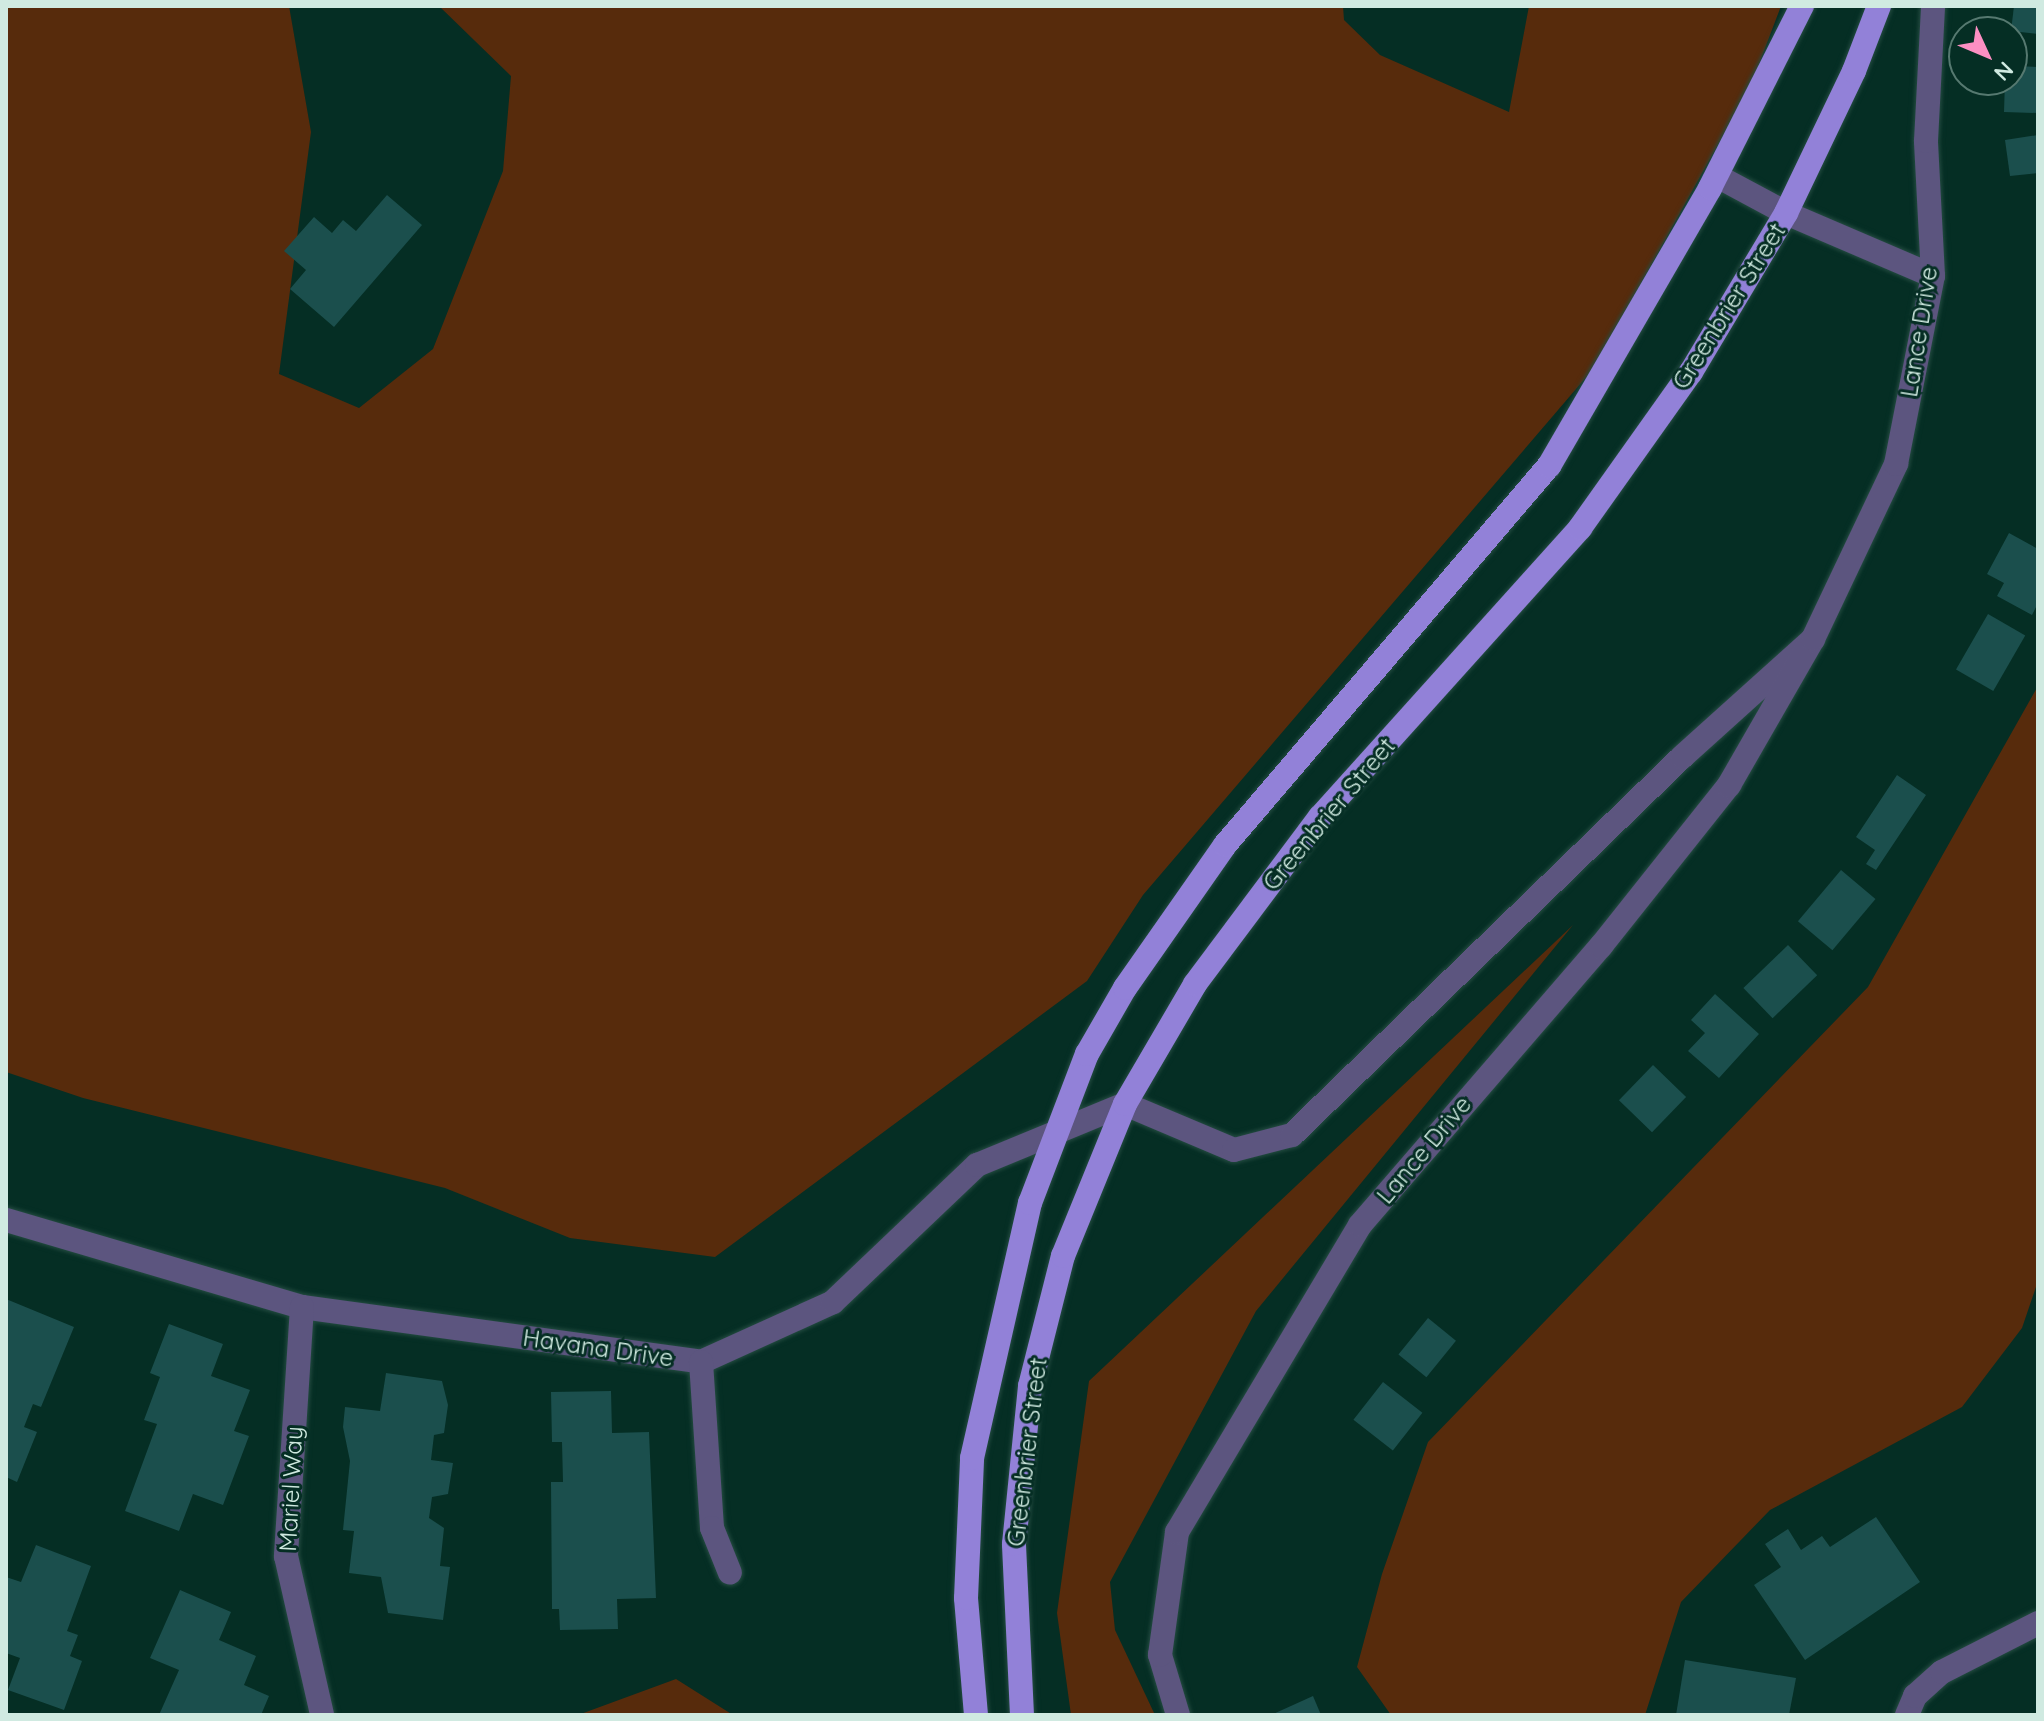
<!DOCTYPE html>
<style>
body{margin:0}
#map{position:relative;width:2044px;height:1721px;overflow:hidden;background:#052e24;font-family:Quicksand,sans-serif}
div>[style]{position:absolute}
.green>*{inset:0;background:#572b0c}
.building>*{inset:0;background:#1b4f4d;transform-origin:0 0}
.roads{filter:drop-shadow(0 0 2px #254c42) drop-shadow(0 0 2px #254c42)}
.minor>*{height:24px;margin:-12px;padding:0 12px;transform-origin:12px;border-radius:12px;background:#5c557f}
.major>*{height:24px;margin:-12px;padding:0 12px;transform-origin:12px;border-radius:12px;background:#9281d8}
span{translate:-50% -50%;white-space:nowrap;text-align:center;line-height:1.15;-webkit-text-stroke:6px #052e24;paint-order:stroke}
.street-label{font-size:24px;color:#d0eae1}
.frame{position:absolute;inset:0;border:8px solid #d0eae1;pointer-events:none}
.north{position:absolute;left:1948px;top:16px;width:80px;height:80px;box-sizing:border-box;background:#052e24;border:2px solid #567970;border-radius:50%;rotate:134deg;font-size:22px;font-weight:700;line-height:32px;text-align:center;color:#d0eae1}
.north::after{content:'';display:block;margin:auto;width:28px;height:36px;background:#fc8fc2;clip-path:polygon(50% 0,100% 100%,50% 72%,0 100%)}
</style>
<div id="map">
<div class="green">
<i style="clip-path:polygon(6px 6px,289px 6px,311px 132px,279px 374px,359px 408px,433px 349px,503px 171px,511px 76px,439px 6px,1343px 6px,1344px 20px,1380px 55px,1509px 112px,1529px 6px,1781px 6px,1751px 85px,1594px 368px,1143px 895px,1087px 981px,715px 1257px,570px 1238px,445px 1188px,83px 1098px,6px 1072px)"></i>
<i style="clip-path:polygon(2038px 686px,2038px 1281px,2022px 1328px,1962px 1407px,1770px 1510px,1681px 1602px,1645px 1715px,1391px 1715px,1357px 1667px,1382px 1574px,1428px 1442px,1868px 987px)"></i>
<i style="clip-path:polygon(1573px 925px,1256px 1311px,1110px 1582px,1115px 1630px,1155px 1715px,1071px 1715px,1057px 1613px,1089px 1381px)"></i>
<i style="clip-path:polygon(676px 1679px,733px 1715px,577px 1715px,578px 1715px)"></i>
</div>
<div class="building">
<i style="clip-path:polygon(2014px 6px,2038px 6px,2038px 34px,2011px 31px)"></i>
<i style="clip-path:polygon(2012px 66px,2038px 67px,2038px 113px,2004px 112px,2005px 80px,2012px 80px)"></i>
<i style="clip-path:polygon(2038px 135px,2038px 173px,2010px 176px,2005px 140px)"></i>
<i style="clip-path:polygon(387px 195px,422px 225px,334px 327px,290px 289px,306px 270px,284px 251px,314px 217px,332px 233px,343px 220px,356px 231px)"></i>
<i style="clip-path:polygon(2009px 533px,2038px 549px,2038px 603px,2032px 615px,1997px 596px,2004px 583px,1987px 574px)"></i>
<i style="left:1988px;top:614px;width:43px;height:64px;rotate:30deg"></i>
<i style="clip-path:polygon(1897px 775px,1926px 795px,1876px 870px,1866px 864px,1875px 850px,1856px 837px)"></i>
<i style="left:1841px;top:870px;width:45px;height:67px;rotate:40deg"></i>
<i style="left:1788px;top:945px;width:42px;height:62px;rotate:46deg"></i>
<i style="clip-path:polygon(1715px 994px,1759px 1034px,1719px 1078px,1688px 1051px,1705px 1033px,1691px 1020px)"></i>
<i style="left:1653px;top:1065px;width:46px;height:49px;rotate:44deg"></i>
<i style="clip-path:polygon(6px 1299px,74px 1327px,41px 1407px,33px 1404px,24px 1427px,37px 1432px,17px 1482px,6px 1477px)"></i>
<i style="left:1428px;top:1318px;width:36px;height:47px;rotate:39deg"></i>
<i style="clip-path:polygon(169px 1324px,223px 1344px,211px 1376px,250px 1390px,234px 1431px,249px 1436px,223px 1505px,193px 1494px,179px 1531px,125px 1511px,157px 1424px,144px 1420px,160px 1377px,150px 1373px)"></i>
<i style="clip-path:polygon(386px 1373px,442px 1381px,448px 1405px,444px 1433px,434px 1435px,431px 1460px,453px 1463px,448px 1494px,432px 1497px,429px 1518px,444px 1528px,440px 1566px,450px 1567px,443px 1620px,388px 1613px,381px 1577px,349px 1573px,354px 1531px,343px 1530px,350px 1461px,343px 1427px,345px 1407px,380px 1411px)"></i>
<i style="left:1383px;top:1382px;width:50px;height:48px;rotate:38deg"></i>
<i style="clip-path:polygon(611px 1391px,612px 1433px,649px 1432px,656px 1598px,617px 1599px,618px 1629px,560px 1630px,559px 1609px,552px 1609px,551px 1482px,563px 1482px,562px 1442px,552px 1442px,551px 1392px)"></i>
<i style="clip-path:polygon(1876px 1517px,1920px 1582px,1805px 1660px,1754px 1585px,1781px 1567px,1765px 1544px,1788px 1529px,1801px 1550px,1822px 1536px,1830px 1547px)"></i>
<i style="clip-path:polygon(36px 1545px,91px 1566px,67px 1631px,78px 1635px,70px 1656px,82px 1661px,64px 1710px,8px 1690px,20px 1658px,6px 1653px,6px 1577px,21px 1582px)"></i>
<i style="clip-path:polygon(180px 1590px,231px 1612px,219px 1640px,256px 1656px,244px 1685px,269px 1696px,261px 1715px,159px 1715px,179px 1670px,150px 1658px)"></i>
<i style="clip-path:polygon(1685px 1660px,1796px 1678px,1789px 1715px,1676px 1715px)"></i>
<i style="clip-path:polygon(1313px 1696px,1321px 1715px,1271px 1715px)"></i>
</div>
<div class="roads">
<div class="minor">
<i style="left:1717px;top:176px;width:78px;rotate:28.2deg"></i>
<i style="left:1786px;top:213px;width:160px;rotate:23.2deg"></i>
<i style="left:6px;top:1220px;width:309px;rotate:16.4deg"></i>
<i style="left:302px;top:1307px;width:403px;rotate:7.8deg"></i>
<i style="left:701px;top:1362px;width:145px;rotate:-24.4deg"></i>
<i style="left:833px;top:1302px;width:199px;rotate:-43.6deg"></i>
<i style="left:977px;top:1165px;width:160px;rotate:-22.4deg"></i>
<i style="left:1125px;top:1104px;width:118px;rotate:22.9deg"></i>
<i style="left:1234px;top:1150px;width:60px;rotate:-14.5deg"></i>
<i style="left:1292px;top:1135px;width:543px;rotate:-44.1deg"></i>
<i style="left:1682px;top:757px;width:176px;rotate:-42deg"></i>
<i style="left:302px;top:1307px;width:250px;rotate:93.7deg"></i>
<i style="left:286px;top:1556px;width:163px;rotate:77.2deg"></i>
<i style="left:701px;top:1362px;width:166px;rotate:86.2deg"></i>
<i style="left:712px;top:1528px;width:48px;rotate:68.2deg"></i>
<i style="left:1178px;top:1715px;width:63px;rotate:-106.7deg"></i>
<i style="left:1160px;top:1655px;width:124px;rotate:-82.1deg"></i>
<i style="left:1177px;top:1532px;width:357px;rotate:-59.2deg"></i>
<i style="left:1360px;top:1225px;width:369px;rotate:-49.2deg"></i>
<i style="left:1601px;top:946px;width:206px;rotate:-51.5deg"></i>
<i style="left:1729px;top:785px;width:168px;rotate:-60.1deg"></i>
<i style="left:1813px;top:639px;width:194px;rotate:-64.6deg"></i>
<i style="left:1896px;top:464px;width:192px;rotate:-78.9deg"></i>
<i style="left:1933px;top:276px;width:135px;rotate:-93deg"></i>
<i style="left:1926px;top:141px;width:135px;rotate:-87deg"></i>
<i style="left:1907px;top:1715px;width:21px;rotate:-67deg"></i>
<i style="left:1915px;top:1696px;width:36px;rotate:-42deg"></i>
<i style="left:1942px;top:1672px;width:108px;rotate:-27deg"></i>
</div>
<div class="major">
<i style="left:976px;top:1715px;width:117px;rotate:-94.9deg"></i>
<i style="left:966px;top:1598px;width:140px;rotate:-87.5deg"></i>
<i style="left:972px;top:1458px;width:262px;rotate:-77.2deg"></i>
<i style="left:1030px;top:1203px;width:160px;rotate:-69.1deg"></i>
<i style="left:1087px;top:1054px;width:76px;rotate:-60.1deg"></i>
<i style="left:1125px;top:988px;width:174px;rotate:-55deg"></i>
<i style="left:1225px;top:845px;width:499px;rotate:-49.5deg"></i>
<i style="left:1549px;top:466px;width:321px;rotate:-59.9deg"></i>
<i style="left:1710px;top:188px;width:204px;rotate:-63.2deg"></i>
<i style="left:1022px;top:1715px;width:171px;rotate:-92.7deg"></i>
<i style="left:1014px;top:1544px;width:159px;rotate:-84.2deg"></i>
<i style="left:1030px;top:1386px;width:134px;rotate:-75.8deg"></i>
<i style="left:1063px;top:1256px;width:164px;rotate:-67.8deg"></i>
<i style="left:1125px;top:1104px;width:139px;rotate:-59.7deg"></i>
<i style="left:1195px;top:984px;width:209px;rotate:-53.2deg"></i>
<i style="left:1320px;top:817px;width:389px;rotate:-48deg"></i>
<i style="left:1580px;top:528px;width:191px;rotate:-54.6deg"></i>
<i style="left:1691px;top:372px;width:185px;rotate:-59.1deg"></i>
<i style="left:1786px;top:213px;width:157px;rotate:-64.4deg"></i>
<i style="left:1854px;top:71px;width:70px;rotate:-69deg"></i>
</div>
</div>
<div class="street-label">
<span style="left:1729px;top:306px;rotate:-58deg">Greenbrier Street</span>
<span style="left:1919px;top:332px;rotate:-81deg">Lance Drive</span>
<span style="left:1329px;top:814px;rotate:-50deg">Greenbrier Street</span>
<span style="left:1424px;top:1150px;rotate:-50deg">Lance Drive</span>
<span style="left:598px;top:1348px;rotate:8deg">Havana Drive</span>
<span style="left:1027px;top:1452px;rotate:-83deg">Greenbrier Street</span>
<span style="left:291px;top:1489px;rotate:-87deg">Mariel Way</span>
</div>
<div class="frame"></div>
<div class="north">N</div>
</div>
